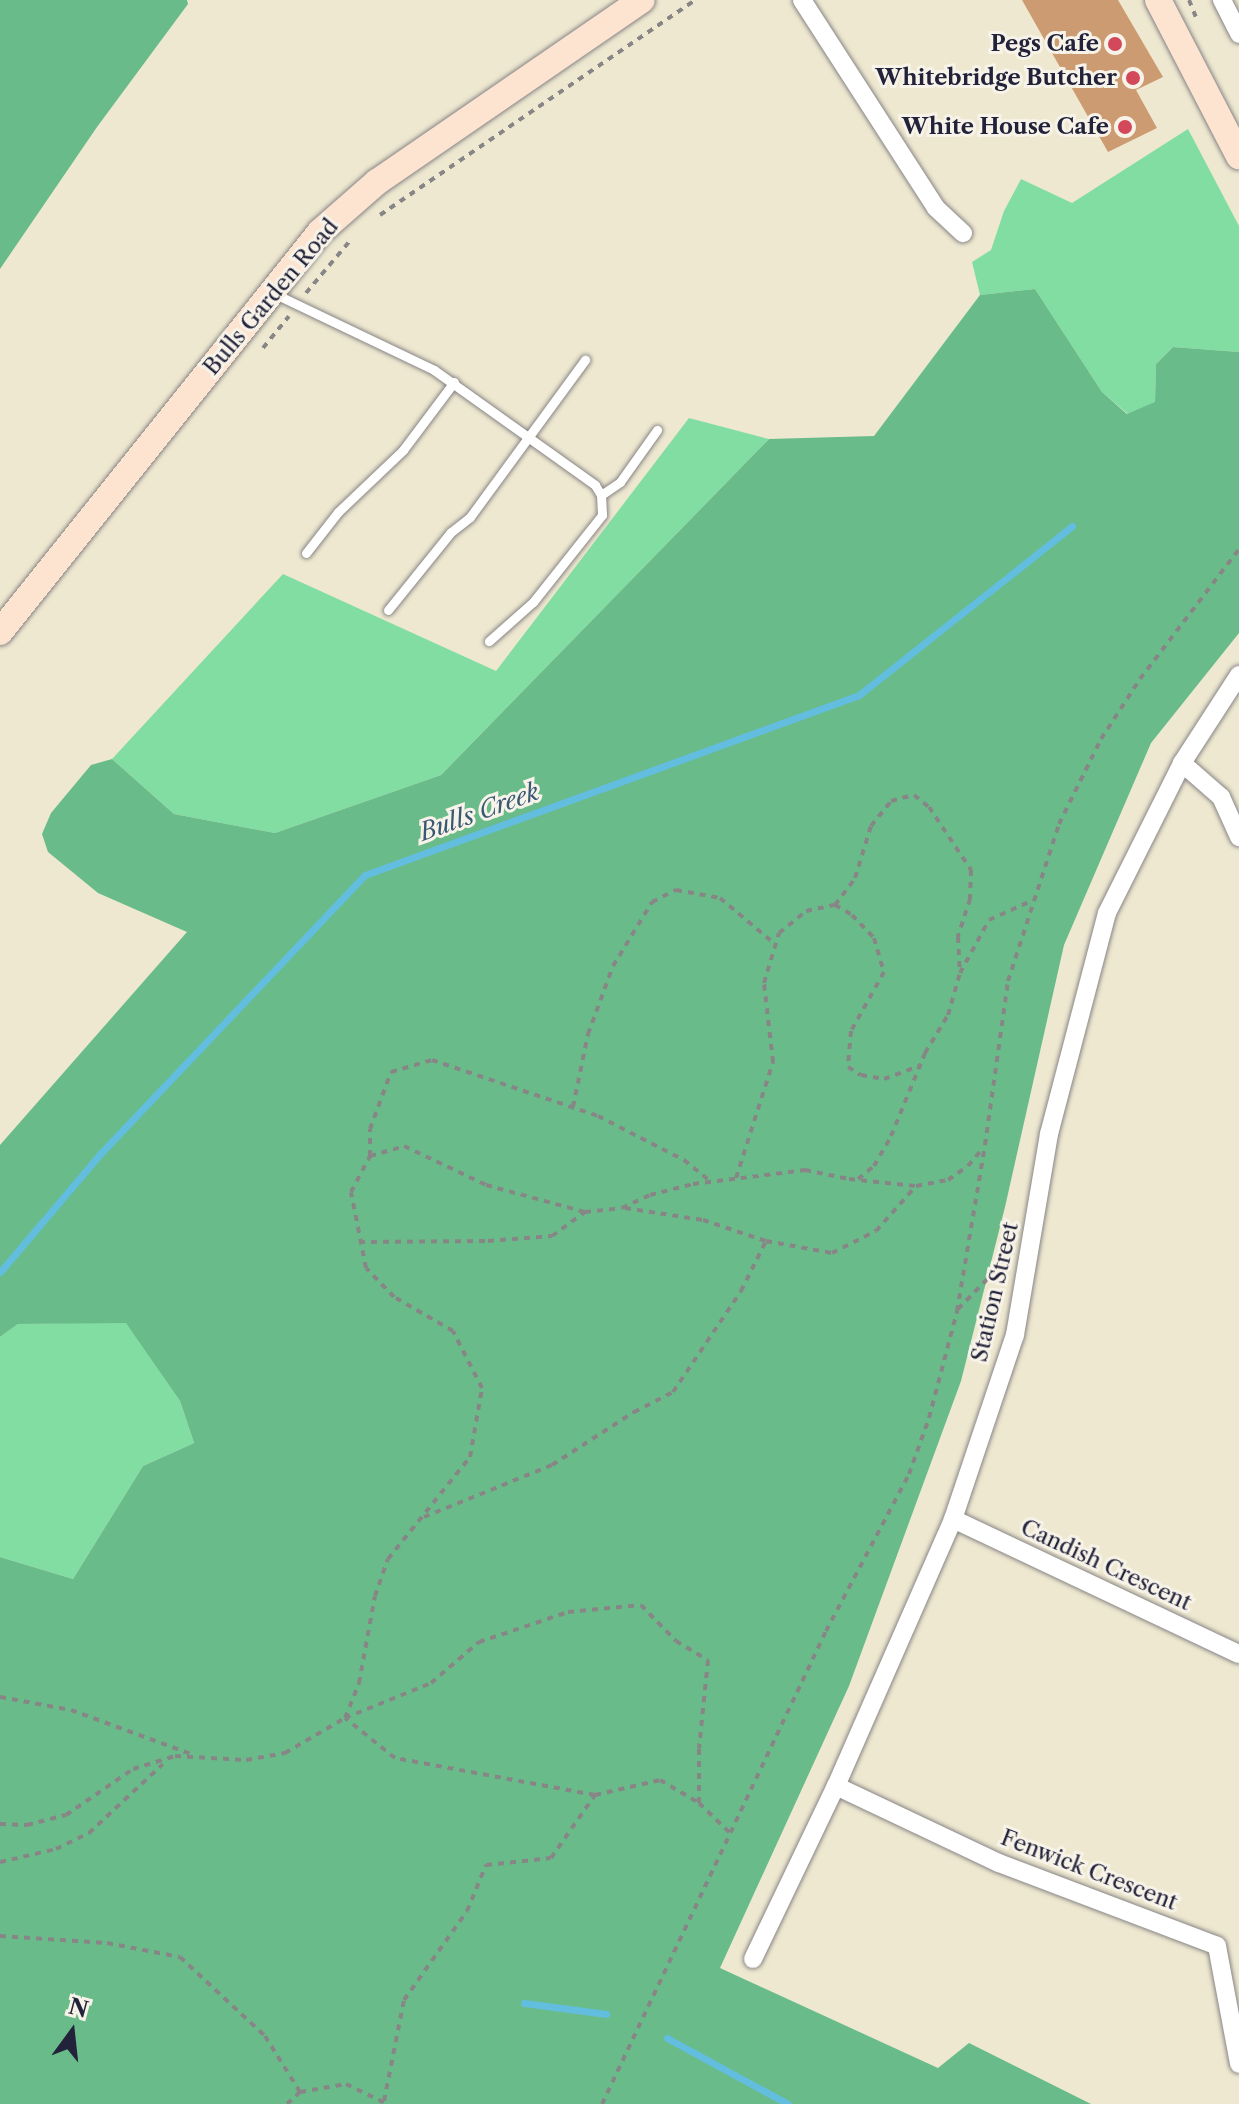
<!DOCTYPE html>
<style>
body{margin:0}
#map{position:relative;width:1239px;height:2104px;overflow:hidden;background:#eee8d0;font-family:"Libre Caslon Text",serif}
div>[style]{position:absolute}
.green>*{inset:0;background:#82dda3}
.forest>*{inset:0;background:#69bc89}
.stream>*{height:7px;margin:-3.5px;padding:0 3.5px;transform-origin:3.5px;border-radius:3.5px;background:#62bddf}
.building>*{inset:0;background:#cd9b72}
.path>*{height:4px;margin-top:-2px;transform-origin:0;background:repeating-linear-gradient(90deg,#888586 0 6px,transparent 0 12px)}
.roads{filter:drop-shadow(0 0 2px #888586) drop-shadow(0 0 2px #888586)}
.lane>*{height:9px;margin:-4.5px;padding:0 4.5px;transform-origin:4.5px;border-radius:4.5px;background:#fff}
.street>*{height:18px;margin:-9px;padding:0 9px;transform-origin:9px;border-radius:9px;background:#fff}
.secondary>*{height:26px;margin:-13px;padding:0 13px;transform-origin:13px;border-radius:13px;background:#fde4d1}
.dots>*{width:22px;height:22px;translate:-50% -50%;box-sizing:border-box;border:4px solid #f7f3e8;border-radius:50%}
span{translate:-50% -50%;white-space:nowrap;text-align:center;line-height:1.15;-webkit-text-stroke:6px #f7f3e8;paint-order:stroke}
.poi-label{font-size:22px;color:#22223b;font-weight:700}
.right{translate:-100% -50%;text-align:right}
.street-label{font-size:22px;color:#22223b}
.water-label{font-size:24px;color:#385874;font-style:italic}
.north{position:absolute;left:32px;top:1992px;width:80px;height:80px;-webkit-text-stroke:6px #f7f3e8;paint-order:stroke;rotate:15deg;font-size:22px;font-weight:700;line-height:32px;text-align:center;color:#22223b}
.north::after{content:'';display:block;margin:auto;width:28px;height:36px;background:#22223b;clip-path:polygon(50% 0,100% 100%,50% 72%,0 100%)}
</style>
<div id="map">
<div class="green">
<i style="clip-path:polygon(1188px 129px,1239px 226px,1239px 352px,1173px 347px,1156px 364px,1155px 403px,1128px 414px,1102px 392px,1035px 289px,980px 295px,972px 262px,991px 250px,1004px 211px,1021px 179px,1072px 203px)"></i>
<i style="clip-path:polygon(689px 418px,769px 439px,441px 775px,275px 833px,174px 814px,112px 759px,283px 574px,496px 671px)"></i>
<i style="clip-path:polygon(126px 1322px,180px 1401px,194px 1443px,143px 1466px,73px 1579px,0 1557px,0 1337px,18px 1324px)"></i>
</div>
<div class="forest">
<i style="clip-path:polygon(0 0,187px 0,188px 4px,97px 127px,0 269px)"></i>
<i style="clip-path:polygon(1035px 289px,1102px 392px,1127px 414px,1155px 402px,1156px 364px,1173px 347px,1239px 352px,1239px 633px,1151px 743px,1064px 945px,1005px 1207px,961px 1381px,849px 1686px,720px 1968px,938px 2068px,969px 2043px,1091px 2104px,0 2104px,0 1557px,73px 1579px,143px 1466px,194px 1443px,180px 1401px,126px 1323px,18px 1324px,0 1337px,0 1145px,187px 932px,98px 893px,48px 852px,42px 834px,51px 813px,91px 765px,112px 759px,174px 814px,275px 833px,441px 775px,769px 439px,874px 436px,980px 295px)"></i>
</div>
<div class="stream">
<i style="left:0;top:1272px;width:156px;rotate:-49.7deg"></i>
<i style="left:101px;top:1153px;width:383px;rotate:-46.5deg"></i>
<i style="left:365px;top:875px;width:526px;rotate:-20.02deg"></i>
<i style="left:859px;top:695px;width:272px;rotate:-38.4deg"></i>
<i style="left:524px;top:2003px;width:83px;rotate:7.6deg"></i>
<i style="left:667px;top:2038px;width:138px;rotate:28.6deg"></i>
</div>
<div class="building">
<i style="clip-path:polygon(1022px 0,1118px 0,1163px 77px,1136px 90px,1157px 128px,1108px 152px)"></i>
</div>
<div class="path">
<i style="left:1189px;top:0;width:22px;rotate:68deg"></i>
<i style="left:380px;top:215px;width:381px;rotate:-34.3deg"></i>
<i style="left:306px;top:293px;width:67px;rotate:-49.9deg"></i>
<i style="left:263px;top:348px;width:41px;rotate:-50.9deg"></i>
<i style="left:835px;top:905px;width:20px;rotate:30deg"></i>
<i style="left:852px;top:915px;width:32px;rotate:46deg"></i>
<i style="left:874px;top:938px;width:35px;rotate:74deg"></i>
<i style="left:884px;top:972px;width:68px;rotate:119.2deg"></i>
<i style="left:851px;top:1031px;width:36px;rotate:95deg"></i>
<i style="left:848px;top:1067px;width:15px;rotate:32deg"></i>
<i style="left:861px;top:1075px;width:23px;rotate:10deg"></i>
<i style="left:884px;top:1079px;width:40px;rotate:-20.2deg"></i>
<i style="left:573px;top:1107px;width:75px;rotate:-78.4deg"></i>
<i style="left:588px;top:1034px;width:72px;rotate:-69.8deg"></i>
<i style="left:613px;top:966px;width:75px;rotate:-58.6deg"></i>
<i style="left:652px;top:902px;width:27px;rotate:-27deg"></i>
<i style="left:676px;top:890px;width:45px;rotate:10.3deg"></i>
<i style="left:720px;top:898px;width:72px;rotate:39.9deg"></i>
<i style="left:370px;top:1156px;width:27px;rotate:-90deg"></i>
<i style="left:370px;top:1129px;width:61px;rotate:-69.8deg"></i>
<i style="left:391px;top:1072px;width:43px;rotate:-16.3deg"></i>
<i style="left:432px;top:1060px;width:175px;rotate:18.6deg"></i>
<i style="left:598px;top:1116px;width:97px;rotate:27.1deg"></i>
<i style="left:684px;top:1160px;width:35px;rotate:39deg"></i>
<i style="left:736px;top:1178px;width:122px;rotate:-72.3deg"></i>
<i style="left:773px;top:1062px;width:80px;rotate:-96.5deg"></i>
<i style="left:764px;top:983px;width:52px;rotate:-73.3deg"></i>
<i style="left:779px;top:933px;width:35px;rotate:-39deg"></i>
<i style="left:806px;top:911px;width:30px;rotate:-12deg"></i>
<i style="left:835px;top:905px;width:34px;rotate:-53deg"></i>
<i style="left:855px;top:878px;width:54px;rotate:-72.9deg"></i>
<i style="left:871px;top:826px;width:32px;rotate:-51deg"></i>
<i style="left:891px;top:801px;width:24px;rotate:-15deg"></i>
<i style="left:914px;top:795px;width:19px;rotate:39deg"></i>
<i style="left:929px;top:807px;width:76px;rotate:56.3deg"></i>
<i style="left:971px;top:870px;width:29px;rotate:92deg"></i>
<i style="left:970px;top:899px;width:40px;rotate:108deg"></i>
<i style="left:958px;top:937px;width:36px;rotate:87deg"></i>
<i style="left:858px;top:1179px;width:21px;rotate:-39deg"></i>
<i style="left:874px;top:1166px;width:34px;rotate:-60deg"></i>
<i style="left:891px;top:1136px;width:90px;rotate:-67.7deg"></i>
<i style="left:925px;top:1053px;width:44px;rotate:-58.8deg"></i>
<i style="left:948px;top:1015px;width:44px;rotate:-74.1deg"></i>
<i style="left:960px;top:973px;width:60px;rotate:-61.3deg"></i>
<i style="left:989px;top:920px;width:46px;rotate:-24.3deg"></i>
<i style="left:625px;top:1208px;width:79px;rotate:8.7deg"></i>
<i style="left:703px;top:1220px;width:66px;rotate:18.4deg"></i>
<i style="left:766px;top:1241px;width:67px;rotate:10.3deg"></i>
<i style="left:832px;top:1253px;width:49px;rotate:-26.6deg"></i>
<i style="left:876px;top:1231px;width:60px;rotate:-48.4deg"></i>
<i style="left:359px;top:1242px;width:129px;rotate:-0.4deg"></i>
<i style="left:488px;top:1241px;width:64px;rotate:-4.5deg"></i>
<i style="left:552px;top:1236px;width:41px;rotate:-36deg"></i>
<i style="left:958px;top:1309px;width:71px;rotate:-45.6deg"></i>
<i style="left:424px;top:1517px;width:138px;rotate:-22.1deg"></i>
<i style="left:552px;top:1465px;width:98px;rotate:-32.9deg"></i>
<i style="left:634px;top:1412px;width:44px;rotate:-27.1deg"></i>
<i style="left:673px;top:1392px;width:122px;rotate:-56deg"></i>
<i style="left:741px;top:1291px;width:56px;rotate:-63.4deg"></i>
<i style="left:0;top:1697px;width:72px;rotate:10.4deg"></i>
<i style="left:71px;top:1710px;width:131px;rotate:20.1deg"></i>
<i style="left:595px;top:1795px;width:203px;rotate:-169.5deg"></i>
<i style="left:395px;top:1758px;width:64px;rotate:-141.3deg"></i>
<i style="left:345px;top:1718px;width:93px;rotate:-22.1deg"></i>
<i style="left:431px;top:1683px;width:63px;rotate:-40.5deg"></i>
<i style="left:479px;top:1642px;width:94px;rotate:-18.6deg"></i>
<i style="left:568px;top:1612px;width:73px;rotate:-5.5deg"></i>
<i style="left:641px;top:1605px;width:50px;rotate:45.8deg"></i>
<i style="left:676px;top:1641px;width:37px;rotate:31deg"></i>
<i style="left:708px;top:1660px;width:89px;rotate:95.8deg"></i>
<i style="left:699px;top:1749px;width:54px;rotate:90deg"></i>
<i style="left:0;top:1824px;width:27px;rotate:2deg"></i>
<i style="left:27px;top:1825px;width:40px;rotate:-14.4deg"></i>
<i style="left:66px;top:1815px;width:81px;rotate:-34.5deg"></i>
<i style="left:133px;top:1769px;width:44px;rotate:-17.2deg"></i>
<i style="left:175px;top:1756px;width:71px;rotate:3.2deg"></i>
<i style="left:246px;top:1760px;width:40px;rotate:-10deg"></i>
<i style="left:285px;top:1753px;width:69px;rotate:-30.3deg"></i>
<i style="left:345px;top:1718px;width:38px;rotate:-68deg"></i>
<i style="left:359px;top:1683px;width:88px;rotate:-79.6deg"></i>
<i style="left:375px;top:1596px;width:39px;rotate:-71deg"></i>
<i style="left:388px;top:1559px;width:131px;rotate:-51.2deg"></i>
<i style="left:470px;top:1457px;width:70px;rotate:-80.1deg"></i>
<i style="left:482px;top:1388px;width:64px;rotate:-117deg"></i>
<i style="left:453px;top:1331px;width:68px;rotate:-150deg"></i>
<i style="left:394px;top:1297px;width:40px;rotate:-134deg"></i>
<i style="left:366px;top:1268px;width:77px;rotate:-101.2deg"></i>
<i style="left:351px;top:1192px;width:41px;rotate:-62.2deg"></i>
<i style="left:370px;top:1156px;width:35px;rotate:-16deg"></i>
<i style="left:404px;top:1146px;width:91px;rotate:25.4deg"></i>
<i style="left:486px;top:1185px;width:103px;rotate:15.3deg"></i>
<i style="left:585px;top:1212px;width:37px;rotate:-6deg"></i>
<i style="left:622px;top:1208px;width:31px;rotate:-25deg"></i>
<i style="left:650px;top:1195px;width:44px;rotate:-14.3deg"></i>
<i style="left:693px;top:1184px;width:113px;rotate:-7.1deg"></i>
<i style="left:805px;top:1170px;width:45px;rotate:11.6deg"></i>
<i style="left:849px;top:1179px;width:67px;rotate:6deg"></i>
<i style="left:916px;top:1186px;width:33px;rotate:-11deg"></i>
<i style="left:948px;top:1180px;width:24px;rotate:-35deg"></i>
<i style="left:968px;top:1166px;width:23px;rotate:-50deg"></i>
<i style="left:0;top:1862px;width:57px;rotate:-13.1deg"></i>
<i style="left:56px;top:1849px;width:37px;rotate:-26deg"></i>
<i style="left:89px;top:1833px;width:101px;rotate:-43deg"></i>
<i style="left:0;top:1936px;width:107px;rotate:3.7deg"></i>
<i style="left:107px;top:1943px;width:74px;rotate:10.9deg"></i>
<i style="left:180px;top:1957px;width:116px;rotate:42.9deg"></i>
<i style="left:265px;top:2036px;width:66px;rotate:58deg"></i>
<i style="left:384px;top:2101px;width:103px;rotate:-78.8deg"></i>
<i style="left:404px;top:2000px;width:109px;rotate:-54.7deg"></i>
<i style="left:467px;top:1911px;width:50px;rotate:-67.6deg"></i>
<i style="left:486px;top:1865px;width:65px;rotate:-6.1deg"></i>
<i style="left:551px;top:1858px;width:77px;rotate:-55.1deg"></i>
<i style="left:595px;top:1795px;width:67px;rotate:-13deg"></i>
<i style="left:660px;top:1780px;width:45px;rotate:30.5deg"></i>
<i style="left:699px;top:1803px;width:43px;rotate:44.1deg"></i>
<i style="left:287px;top:2104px;width:18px;rotate:-43deg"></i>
<i style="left:300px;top:2092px;width:47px;rotate:-9.9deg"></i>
<i style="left:346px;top:2084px;width:46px;rotate:26deg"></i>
<i style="left:602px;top:2104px;width:523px;rotate:-64.66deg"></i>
<i style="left:826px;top:1631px;width:178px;rotate:-62.1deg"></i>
<i style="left:909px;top:1474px;width:59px;rotate:-70.3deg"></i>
<i style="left:929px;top:1418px;width:111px;rotate:-75.3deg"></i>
<i style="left:957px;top:1311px;width:168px;rotate:-80.4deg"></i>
<i style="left:985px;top:1145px;width:166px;rotate:-82deg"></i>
<i style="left:1008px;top:981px;width:165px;rotate:-72deg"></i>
<i style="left:1059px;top:824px;width:95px;rotate:-63.7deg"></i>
<i style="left:1101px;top:739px;width:72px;rotate:-57deg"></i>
<i style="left:1140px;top:679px;width:163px;rotate:-52.7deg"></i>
</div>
<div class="roads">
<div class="lane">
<i style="left:275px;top:294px;width:176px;rotate:25.5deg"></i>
<i style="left:434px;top:370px;width:198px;rotate:35.5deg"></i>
<i style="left:595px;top:485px;width:12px;rotate:59deg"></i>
<i style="left:601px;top:495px;width:20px;rotate:87deg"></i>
<i style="left:602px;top:515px;width:111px;rotate:128.4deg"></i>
<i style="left:533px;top:602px;width:59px;rotate:138.4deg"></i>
<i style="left:601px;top:495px;width:23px;rotate:-34deg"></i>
<i style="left:620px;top:482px;width:64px;rotate:-54.6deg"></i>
<i style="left:306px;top:553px;width:52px;rotate:-52deg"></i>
<i style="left:338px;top:512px;width:90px;rotate:-43.6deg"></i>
<i style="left:403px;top:450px;width:85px;rotate:-53.1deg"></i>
<i style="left:388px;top:610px;width:100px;rotate:-51.1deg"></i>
<i style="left:451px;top:532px;width:24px;rotate:-38deg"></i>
<i style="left:470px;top:517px;width:195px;rotate:-53.8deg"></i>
</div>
<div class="street">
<i style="left:802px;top:0;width:247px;rotate:57.2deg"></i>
<i style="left:936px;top:208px;width:37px;rotate:43deg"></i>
<i style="left:1222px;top:0;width:38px;rotate:63deg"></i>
<i style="left:1182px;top:763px;width:52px;rotate:41.1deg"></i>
<i style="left:1221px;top:797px;width:44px;rotate:65.8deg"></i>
<i style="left:953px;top:1519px;width:316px;rotate:25.3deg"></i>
<i style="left:836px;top:1786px;width:180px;rotate:25.3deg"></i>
<i style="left:999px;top:1863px;width:233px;rotate:20.8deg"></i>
<i style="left:1217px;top:1946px;width:120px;rotate:79.4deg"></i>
<i style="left:753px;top:1959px;width:192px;rotate:-64.4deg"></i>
<i style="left:836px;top:1786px;width:292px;rotate:-66.3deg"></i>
<i style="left:953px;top:1519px;width:194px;rotate:-71.4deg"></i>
<i style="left:1015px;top:1335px;width:204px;rotate:-80.4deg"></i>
<i style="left:1049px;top:1134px;width:228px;rotate:-75.3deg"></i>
<i style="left:1107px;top:913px;width:168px;rotate:-63.4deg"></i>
<i style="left:1182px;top:763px;width:105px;rotate:-57.1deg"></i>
</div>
<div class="secondary">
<i style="left:1158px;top:0;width:176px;rotate:62.6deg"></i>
<i style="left:0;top:632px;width:512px;rotate:-51.34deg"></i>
<i style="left:320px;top:232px;width:76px;rotate:-41.3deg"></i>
<i style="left:377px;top:182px;width:321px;rotate:-34.5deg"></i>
</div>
</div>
<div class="dots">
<i style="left:1115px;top:44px;background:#d1495b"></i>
<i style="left:1133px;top:78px;background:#d1495b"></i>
<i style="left:1125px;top:127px;background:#d1495b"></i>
</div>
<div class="poi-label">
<span class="right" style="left:1099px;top:44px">Pegs Cafe</span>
<span class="right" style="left:1117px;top:78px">Whitebridge Butcher</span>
<span class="right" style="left:1109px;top:127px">White House Cafe</span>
</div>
<div class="street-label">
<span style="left:271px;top:297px;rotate:-50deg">Bulls Garden Road</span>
<span style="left:995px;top:1292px;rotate:-77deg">Station Street</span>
<span style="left:1106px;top:1565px;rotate:25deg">Candish Crescent</span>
<span style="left:1089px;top:1870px;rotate:21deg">Fenwick Crescent</span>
</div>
<div class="water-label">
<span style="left:479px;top:812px;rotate:-20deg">Bulls Creek</span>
</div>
<div class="north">N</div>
</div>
